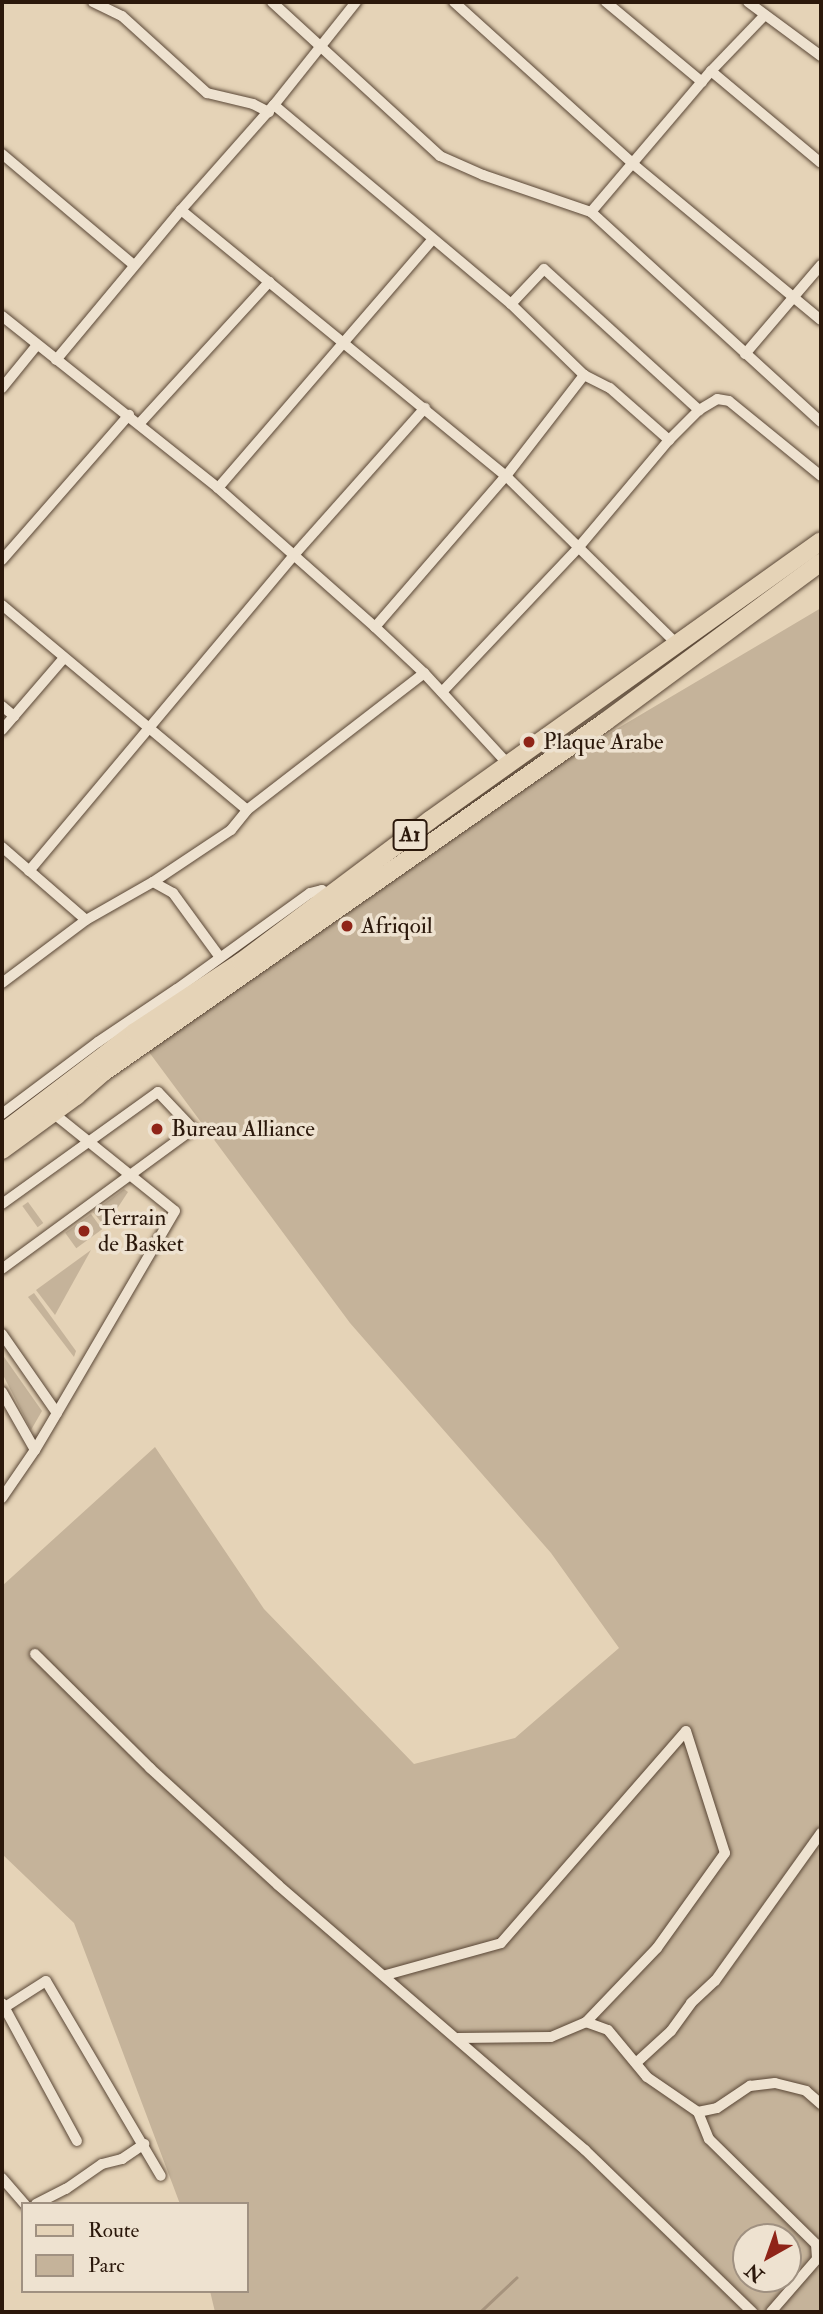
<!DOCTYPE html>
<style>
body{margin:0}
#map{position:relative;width:823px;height:2314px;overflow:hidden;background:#e5d3b7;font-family:"IM FELL Double Pica",serif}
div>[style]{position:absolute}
.green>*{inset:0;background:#c5b39a;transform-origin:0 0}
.stream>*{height:2.5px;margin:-1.25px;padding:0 1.25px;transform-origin:1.25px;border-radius:1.25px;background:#a6937d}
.roads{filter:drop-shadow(0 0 2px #5a4736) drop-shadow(0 0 2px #5a4736)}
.minor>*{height:10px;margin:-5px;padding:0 5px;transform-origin:5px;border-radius:5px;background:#eee2d0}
.primary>*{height:18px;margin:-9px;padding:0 9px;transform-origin:9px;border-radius:9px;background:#e5d3b7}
.dots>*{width:19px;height:19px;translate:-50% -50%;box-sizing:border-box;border:4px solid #eee2d0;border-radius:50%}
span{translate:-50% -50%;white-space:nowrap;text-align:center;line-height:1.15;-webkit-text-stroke:7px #eee2d0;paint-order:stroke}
.shield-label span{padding:2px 5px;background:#eee2d0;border:2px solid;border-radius:5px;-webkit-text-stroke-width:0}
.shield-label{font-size:21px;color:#2b180b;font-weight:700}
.poi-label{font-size:23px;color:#2b180b}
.left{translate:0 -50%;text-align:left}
.frame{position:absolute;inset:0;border:4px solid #2b180b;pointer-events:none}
.legend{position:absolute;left:21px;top:2202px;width:228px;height:91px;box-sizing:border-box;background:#eee2d0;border:2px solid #a09181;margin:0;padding:9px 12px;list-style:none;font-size:21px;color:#2b180b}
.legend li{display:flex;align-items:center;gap:14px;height:35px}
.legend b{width:35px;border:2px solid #a09181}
.north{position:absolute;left:732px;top:2223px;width:70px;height:70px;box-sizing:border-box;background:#eee2d0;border:2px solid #a09181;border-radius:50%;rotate:220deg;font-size:19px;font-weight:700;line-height:28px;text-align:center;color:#2b180b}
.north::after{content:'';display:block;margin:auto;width:24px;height:32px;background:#8f2418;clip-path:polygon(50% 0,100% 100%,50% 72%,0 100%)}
</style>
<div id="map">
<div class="green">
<i style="clip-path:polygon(evenodd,821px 608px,821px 2312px,215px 2312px,210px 2291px,247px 2291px,247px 2204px,180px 2204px,74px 1923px,2px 1854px,2px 1586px,155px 1447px,264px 1609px,414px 1764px,515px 1738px,619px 1648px,551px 1553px,350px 1323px,143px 1044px,483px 808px,821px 608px,746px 2237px,788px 2237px,788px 2279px,746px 2279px,746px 2237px)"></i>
<i style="clip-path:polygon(124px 1189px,128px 1192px,105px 1227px,93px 1212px)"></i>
<i style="left:28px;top:1202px;width:26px;height:7px;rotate:54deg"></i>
<i style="left:91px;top:1214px;width:19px;height:32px;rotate:54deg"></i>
<i style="clip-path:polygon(91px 1250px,55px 1315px,36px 1290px)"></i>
<i style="clip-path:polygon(34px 1293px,76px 1351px,74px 1357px,28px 1297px)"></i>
<i style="clip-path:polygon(2px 1354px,42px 1411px,31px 1430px,2px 1373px)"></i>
</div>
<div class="stream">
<i style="left:480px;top:2312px;width:50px;rotate:-43.4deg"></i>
</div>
<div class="roads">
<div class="minor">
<i style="left:93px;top:2px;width:32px;rotate:26deg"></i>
<i style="left:122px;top:16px;width:115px;rotate:42.2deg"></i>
<i style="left:207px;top:93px;width:47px;rotate:13.4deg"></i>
<i style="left:253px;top:104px;width:18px;rotate:27deg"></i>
<i style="left:272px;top:2px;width:228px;rotate:42.5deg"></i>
<i style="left:440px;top:156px;width:47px;rotate:23.8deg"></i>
<i style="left:483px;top:175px;width:114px;rotate:18.9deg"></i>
<i style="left:591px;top:212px;width:311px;rotate:42.4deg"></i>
<i style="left:454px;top:2px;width:241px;rotate:42.1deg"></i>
<i style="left:633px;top:164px;width:244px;rotate:39.7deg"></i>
<i style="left:606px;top:2px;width:125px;rotate:39.8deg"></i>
<i style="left:748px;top:2px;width:91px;rotate:36.5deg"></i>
<i style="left:711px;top:71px;width:143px;rotate:39.9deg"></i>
<i style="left:274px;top:105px;width:309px;rotate:40deg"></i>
<i style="left:511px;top:304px;width:102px;rotate:44.2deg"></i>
<i style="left:584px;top:375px;width:29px;rotate:27deg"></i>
<i style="left:610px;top:388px;width:79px;rotate:41.4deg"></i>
<i style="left:2px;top:154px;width:172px;rotate:40.1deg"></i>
<i style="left:181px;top:210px;width:420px;rotate:39.3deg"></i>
<i style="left:506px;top:476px;width:240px;rotate:44.5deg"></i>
<i style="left:591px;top:212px;width:185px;rotate:-49.6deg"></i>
<i style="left:711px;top:71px;width:76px;rotate:-46.1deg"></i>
<i style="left:511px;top:304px;width:48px;rotate:-46.7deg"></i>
<i style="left:544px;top:269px;width:210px;rotate:42.3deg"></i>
<i style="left:2px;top:316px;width:276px;rotate:38.5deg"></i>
<i style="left:218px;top:488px;width:210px;rotate:41.5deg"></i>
<i style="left:375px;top:627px;width:67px;rotate:43.2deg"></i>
<i style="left:424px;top:673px;width:125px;rotate:47.3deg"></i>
<i style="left:745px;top:354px;width:117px;rotate:-49.5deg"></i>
<i style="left:56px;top:360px;width:195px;rotate:-50.2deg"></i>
<i style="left:181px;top:210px;width:140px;rotate:-48.5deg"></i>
<i style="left:274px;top:105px;width:132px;rotate:-51.5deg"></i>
<i style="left:2px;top:388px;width:55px;rotate:-50.9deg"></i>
<i style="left:139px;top:424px;width:193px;rotate:-47.5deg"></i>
<i style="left:218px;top:488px;width:328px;rotate:-49.2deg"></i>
<i style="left:2px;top:560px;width:193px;rotate:-48.8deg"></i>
<i style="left:2px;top:605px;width:319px;rotate:39.9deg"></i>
<i style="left:375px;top:627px;width:200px;rotate:-49.1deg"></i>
<i style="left:506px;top:476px;width:128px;rotate:-52.3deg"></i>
<i style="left:442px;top:692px;width:198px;rotate:-46.6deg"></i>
<i style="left:578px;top:548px;width:141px;rotate:-49.9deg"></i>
<i style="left:669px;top:440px;width:42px;rotate:-45deg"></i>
<i style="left:699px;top:410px;width:21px;rotate:-31deg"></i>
<i style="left:717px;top:399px;width:12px;rotate:9deg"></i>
<i style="left:729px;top:401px;width:119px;rotate:39.2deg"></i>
<i style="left:2px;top:706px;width:16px;rotate:40deg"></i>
<i style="left:2px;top:730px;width:95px;rotate:-49.3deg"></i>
<i style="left:2px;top:847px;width:111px;rotate:41deg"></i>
<i style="left:29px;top:871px;width:412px;rotate:-50deg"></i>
<i style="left:294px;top:555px;width:197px;rotate:-48.3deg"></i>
<i style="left:153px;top:882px;width:23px;rotate:29deg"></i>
<i style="left:173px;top:893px;width:78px;rotate:53.9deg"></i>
<i style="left:2px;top:983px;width:105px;rotate:-36.9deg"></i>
<i style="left:86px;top:920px;width:77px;rotate:-29.6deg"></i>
<i style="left:153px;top:882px;width:94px;rotate:-33.7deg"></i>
<i style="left:231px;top:830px;width:26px;rotate:-51deg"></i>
<i style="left:247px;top:810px;width:224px;rotate:-37.7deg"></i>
<i style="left:53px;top:1113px;width:156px;rotate:38.8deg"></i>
<i style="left:175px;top:1211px;width:234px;rotate:120.3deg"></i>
<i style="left:2px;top:1114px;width:120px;rotate:-36.9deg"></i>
<i style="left:98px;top:1042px;width:95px;rotate:-33.9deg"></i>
<i style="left:177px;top:989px;width:164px;rotate:-35.8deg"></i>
<i style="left:310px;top:893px;width:12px;rotate:-14deg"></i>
<i style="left:322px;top:890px;width:11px;rotate:41deg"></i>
<i style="left:2px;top:1204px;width:192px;rotate:-35.7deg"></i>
<i style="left:158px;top:1092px;width:51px;rotate:46.6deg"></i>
<i style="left:193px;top:1129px;width:237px;rotate:143.8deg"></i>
<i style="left:2px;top:1334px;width:96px;rotate:55.2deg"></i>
<i style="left:57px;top:1413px;width:43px;rotate:120.7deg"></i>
<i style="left:35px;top:1450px;width:67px;rotate:-119.6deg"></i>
<i style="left:2px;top:1498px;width:58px;rotate:-55.5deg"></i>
<i style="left:35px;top:1654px;width:162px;rotate:44.7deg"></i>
<i style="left:150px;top:1768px;width:173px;rotate:42.4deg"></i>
<i style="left:278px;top:1885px;width:406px;rotate:40.8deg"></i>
<i style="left:585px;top:2150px;width:233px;rotate:44.1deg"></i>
<i style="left:386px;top:1975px;width:119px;rotate:-15.5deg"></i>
<i style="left:501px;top:1943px;width:281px;rotate:-48.9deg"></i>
<i style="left:686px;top:1731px;width:128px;rotate:72.3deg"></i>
<i style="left:725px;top:1853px;width:117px;rotate:125.6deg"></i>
<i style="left:657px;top:1948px;width:103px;rotate:133.8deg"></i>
<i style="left:2px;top:2003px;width:157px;rotate:61.5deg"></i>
<i style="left:2px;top:2009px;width:52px;rotate:-32.5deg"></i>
<i style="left:46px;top:1981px;width:226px;rotate:59.5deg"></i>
<i style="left:458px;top:2038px;width:93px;rotate:-0.6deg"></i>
<i style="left:551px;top:2037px;width:38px;rotate:-23deg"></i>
<i style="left:586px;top:2022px;width:23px;rotate:20deg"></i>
<i style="left:608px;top:2030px;width:61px;rotate:50.3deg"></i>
<i style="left:647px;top:2077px;width:62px;rotate:34.5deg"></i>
<i style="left:698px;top:2112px;width:29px;rotate:68deg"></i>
<i style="left:709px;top:2139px;width:150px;rotate:44.5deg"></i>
<i style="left:816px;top:2244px;width:15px;rotate:86deg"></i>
<i style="left:817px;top:2259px;width:70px;rotate:131deg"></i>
<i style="left:636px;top:2063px;width:47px;rotate:-42.4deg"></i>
<i style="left:671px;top:2031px;width:34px;rotate:-54deg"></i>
<i style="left:691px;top:2003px;width:33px;rotate:-43deg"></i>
<i style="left:715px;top:1981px;width:182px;rotate:-54.4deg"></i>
<i style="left:698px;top:2112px;width:19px;rotate:-12deg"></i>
<i style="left:717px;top:2108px;width:40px;rotate:-34deg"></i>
<i style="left:750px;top:2086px;width:25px;rotate:-7deg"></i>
<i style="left:775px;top:2083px;width:32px;rotate:14deg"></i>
<i style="left:806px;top:2091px;width:20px;rotate:41deg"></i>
<i style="left:2px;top:2178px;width:35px;rotate:49deg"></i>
<i style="left:36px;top:2204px;width:34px;rotate:-27deg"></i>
<i style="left:66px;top:2189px;width:44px;rotate:-34.8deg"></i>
<i style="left:102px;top:2164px;width:21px;rotate:-14deg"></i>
<i style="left:122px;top:2159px;width:27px;rotate:-34deg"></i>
</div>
<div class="primary">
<i style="left:2px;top:1133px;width:167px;rotate:-37.2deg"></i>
<i style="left:135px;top:1032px;width:127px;rotate:-33.4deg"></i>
<i style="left:241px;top:962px;width:236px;rotate:-36.9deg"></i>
<i style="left:430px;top:820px;width:480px;rotate:-35.5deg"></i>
<i style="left:2px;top:1150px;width:92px;rotate:-36.1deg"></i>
<i style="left:76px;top:1096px;width:38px;rotate:-41deg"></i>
<i style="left:105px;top:1071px;width:610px;rotate:-34.92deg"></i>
<i style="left:605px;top:722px;width:269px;rotate:-36.5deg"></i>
</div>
</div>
<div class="dots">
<i style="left:529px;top:742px;background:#8f2418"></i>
<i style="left:347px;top:926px;background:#8f2418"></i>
<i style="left:157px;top:1129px;background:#8f2418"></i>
<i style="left:84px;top:1231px;background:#8f2418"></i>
</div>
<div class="shield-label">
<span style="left:410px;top:835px">A1</span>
</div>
<div class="poi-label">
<span class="left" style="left:543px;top:742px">Plaque Arabe</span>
<span class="left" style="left:361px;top:926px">Afriqoil</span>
<span class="left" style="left:171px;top:1129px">Bureau Alliance</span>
<span class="left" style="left:98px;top:1231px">Terrain<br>de Basket</span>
</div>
<div class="frame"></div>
<ul class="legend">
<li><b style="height:9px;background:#e5d3b7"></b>Route</li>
<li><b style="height:19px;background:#c5b39a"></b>Parc</li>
</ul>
<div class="north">N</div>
</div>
